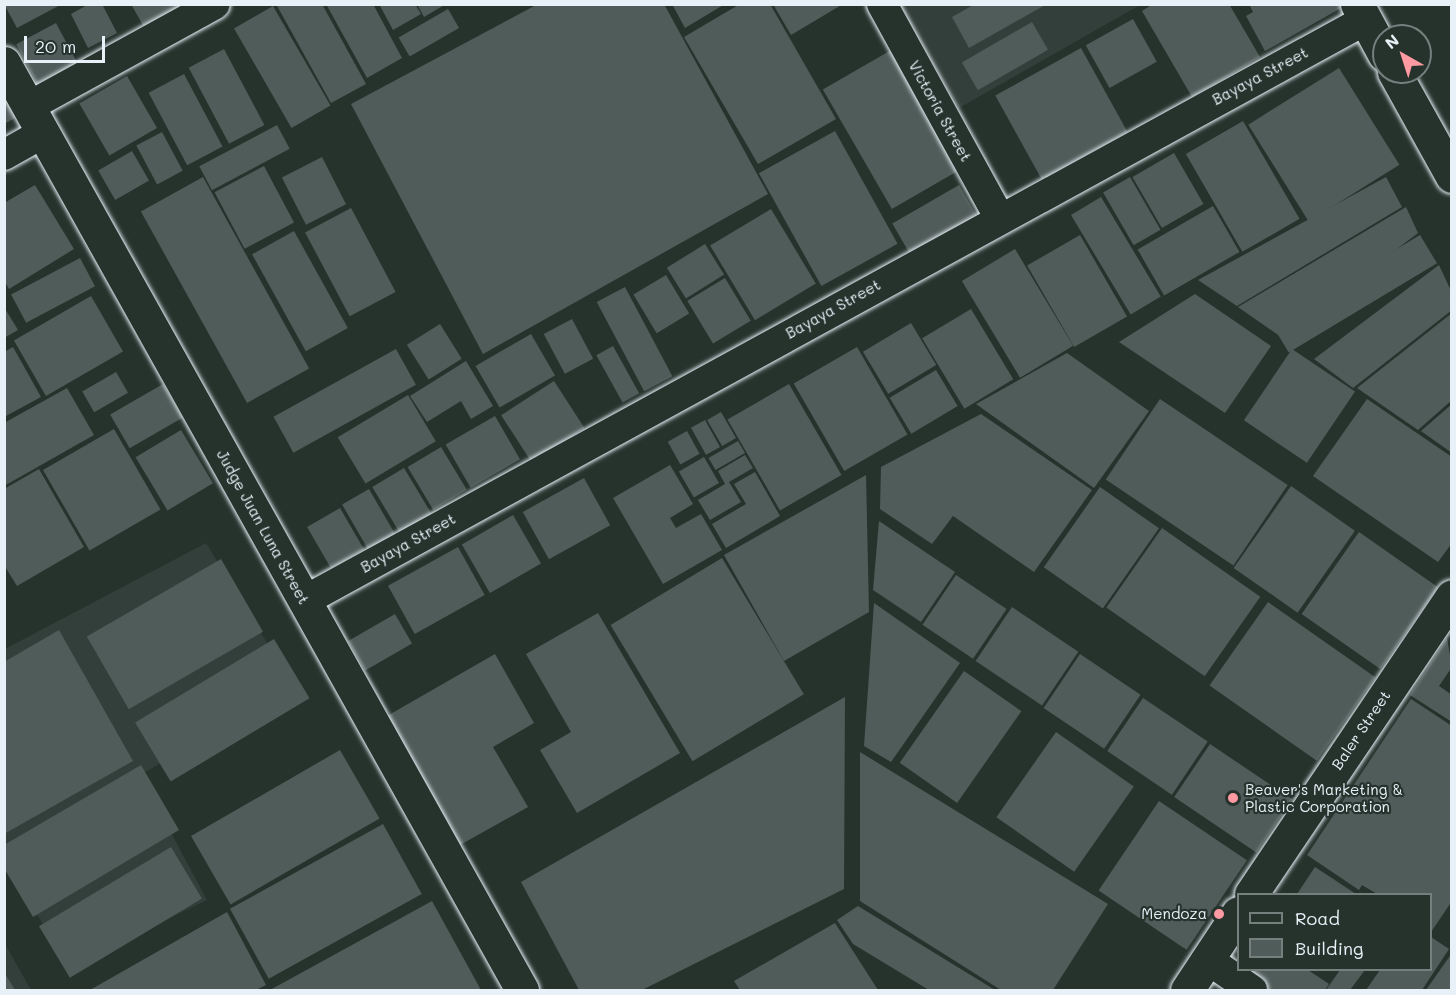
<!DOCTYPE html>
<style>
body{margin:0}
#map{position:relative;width:1456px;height:995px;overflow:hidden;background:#26332d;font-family:Mali,sans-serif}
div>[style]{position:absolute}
.built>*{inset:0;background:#333f3a}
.building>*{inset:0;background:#505c59;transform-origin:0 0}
.roads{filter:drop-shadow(0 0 2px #e8f1f8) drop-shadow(0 0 2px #e8f1f8)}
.minor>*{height:30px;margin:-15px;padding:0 15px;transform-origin:15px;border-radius:15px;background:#26332d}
.tertiary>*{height:33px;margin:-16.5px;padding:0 16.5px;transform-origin:16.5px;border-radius:16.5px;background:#26332d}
.dots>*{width:16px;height:16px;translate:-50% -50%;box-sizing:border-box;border:3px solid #26332d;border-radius:50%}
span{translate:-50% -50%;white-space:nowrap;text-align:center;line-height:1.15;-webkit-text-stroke:4.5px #26332d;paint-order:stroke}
.street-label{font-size:15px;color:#e8f1f8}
.poi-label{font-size:15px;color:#e8f1f8}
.left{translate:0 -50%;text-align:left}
.right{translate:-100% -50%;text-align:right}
.frame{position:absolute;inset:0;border:6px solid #e8f1f8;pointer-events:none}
.legend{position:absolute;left:1237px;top:893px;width:195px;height:78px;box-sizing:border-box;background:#26332d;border:2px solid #747f7e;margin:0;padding:8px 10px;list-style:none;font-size:18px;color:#e8f1f8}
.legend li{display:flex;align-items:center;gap:12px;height:30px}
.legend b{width:30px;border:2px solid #747f7e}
.north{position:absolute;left:1372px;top:24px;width:60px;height:60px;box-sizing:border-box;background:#26332d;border:2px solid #747f7e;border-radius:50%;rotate:321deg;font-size:16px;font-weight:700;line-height:24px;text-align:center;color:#e8f1f8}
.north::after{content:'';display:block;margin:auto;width:21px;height:27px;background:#ff9aa2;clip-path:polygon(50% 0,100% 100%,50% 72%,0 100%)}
.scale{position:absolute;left:24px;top:36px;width:81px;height:27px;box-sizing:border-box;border:3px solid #e8f1f8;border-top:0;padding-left:8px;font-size:18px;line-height:21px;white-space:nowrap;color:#e8f1f8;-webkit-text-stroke:4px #26332d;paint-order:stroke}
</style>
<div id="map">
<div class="built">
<i style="clip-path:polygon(900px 5px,1140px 5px,959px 108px)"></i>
<i style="clip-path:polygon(206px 543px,294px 687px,140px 775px,207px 900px,69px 967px,5px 862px,5px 649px)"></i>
<i style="clip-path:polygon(5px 944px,31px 990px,5px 990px)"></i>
</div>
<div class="building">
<i style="clip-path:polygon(4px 4px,62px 4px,17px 28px)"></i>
<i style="clip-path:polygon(89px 4px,102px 4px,117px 33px,88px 48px,71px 14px)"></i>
<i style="clip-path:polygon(131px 4px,182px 4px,188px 14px,149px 36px)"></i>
<i style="clip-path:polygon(276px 4px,322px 4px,366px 84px,331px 103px)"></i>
<i style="clip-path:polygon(326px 4px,373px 4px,402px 58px,367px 78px)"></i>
<i style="clip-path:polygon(379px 4px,415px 4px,421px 14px,393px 30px)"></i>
<i style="clip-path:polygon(417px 4px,446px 4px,424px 17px)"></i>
<i style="clip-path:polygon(538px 4px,664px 4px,768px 194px,483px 354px,351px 104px)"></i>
<i style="clip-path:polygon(672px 4px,725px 4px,685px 28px)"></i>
<i style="clip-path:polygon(740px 4px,770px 4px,836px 119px,758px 164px,684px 37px)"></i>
<i style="clip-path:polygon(773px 4px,843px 4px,791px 35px)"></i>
<i style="clip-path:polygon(975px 4px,1047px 4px,969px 48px,952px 17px)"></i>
<i style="clip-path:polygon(1153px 4px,1229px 4px,1260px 57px,1192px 97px,1142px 11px)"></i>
<i style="clip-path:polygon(1249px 4px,1339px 4px,1341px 8px,1265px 51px,1246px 16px,1253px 12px)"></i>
<i style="left:273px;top:6px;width:115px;height:45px;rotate:60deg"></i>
<i style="left:448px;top:9px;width:22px;height:57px;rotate:60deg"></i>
<i style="left:1133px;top:19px;width:49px;height:54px;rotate:61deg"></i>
<i style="left:1032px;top:22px;width:32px;height:81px;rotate:60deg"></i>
<i style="left:56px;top:23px;width:45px;height:45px;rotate:62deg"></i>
<i style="left:1081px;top:48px;width:96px;height:98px;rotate:61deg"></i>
<i style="left:224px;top:49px;width:86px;height:40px;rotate:62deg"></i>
<i style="left:893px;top:49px;width:138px;height:81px;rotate:60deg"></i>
<i style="left:1339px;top:68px;width:114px;height:107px;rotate:58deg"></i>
<i style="clip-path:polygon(4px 73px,26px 112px,4px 124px)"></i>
<i style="left:184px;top:74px;width:82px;height:40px;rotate:62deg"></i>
<i style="left:127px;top:76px;width:60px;height:55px;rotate:60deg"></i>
<i style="left:1243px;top:121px;width:113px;height:66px;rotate:60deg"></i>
<i style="left:277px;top:125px;width:27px;height:88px;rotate:62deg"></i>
<i style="left:835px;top:131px;width:129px;height:87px;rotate:61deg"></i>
<i style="left:162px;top:132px;width:44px;height:29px;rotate:62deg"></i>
<i style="left:132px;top:151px;width:34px;height:39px;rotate:60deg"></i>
<i style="left:1174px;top:153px;width:59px;height:48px;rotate:60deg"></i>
<i style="left:322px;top:157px;width:53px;height:45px;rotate:63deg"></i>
<i style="left:264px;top:166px;width:64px;height:56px;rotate:62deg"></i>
<i style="left:203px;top:177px;width:219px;height:71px;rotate:61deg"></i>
<i style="left:1130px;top:177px;width:61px;height:31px;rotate:60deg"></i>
<i style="clip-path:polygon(1386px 177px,1402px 207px,1237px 306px,1198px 280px)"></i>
<i style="clip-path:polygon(35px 185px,74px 249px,9px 289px,4px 280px,4px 203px)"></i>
<i style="left:959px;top:185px;width:46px;height:77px;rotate:60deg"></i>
<i style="left:1101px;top:197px;width:116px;height:35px;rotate:59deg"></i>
<i style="left:1213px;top:206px;width:53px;height:87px;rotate:60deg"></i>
<i style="clip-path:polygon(1406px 207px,1418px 233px,1281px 337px,1238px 307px)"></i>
<i style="left:351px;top:208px;width:95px;height:52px;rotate:62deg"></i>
<i style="left:771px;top:209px;width:87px;height:71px;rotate:59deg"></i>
<i style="left:294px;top:231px;width:111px;height:48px;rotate:61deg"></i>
<i style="left:1080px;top:235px;width:94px;height:61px;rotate:60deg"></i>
<i style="left:1420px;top:235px;width:33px;height:173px;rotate:59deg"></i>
<i style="left:705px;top:244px;width:36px;height:45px;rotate:58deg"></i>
<i style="left:1015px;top:249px;width:113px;height:62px;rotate:59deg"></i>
<i style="left:80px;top:258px;width:32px;height:78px;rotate:62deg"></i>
<i style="clip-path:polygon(1439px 265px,1452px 293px,1452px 310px,1353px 388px,1314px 359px)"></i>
<i style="left:666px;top:275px;width:45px;height:38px;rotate:59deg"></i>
<i style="left:725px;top:278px;width:50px;height:44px;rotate:59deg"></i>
<i style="left:625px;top:287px;width:101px;height:32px;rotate:62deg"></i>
<i style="clip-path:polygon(1195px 294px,1271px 346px,1225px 413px,1119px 342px)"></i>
<i style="left:91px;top:296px;width:64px;height:89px;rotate:60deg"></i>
<i style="clip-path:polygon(4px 307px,18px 330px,4px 338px)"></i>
<i style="left:971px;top:309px;width:82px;height:57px;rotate:59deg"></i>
<i style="clip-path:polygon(1452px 313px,1452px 400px,1418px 430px,1357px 388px)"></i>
<i style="left:572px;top:319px;width:45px;height:32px;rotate:62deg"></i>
<i style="left:911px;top:323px;width:49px;height:56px;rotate:59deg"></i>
<i style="left:440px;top:324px;width:41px;height:39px;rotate:58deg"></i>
<i style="left:531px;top:334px;width:48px;height:64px;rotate:60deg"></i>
<i style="left:613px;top:346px;width:54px;height:19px;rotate:61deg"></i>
<i style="clip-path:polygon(13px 347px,41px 397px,4px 417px,4px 352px)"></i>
<i style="left:857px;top:347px;width:101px;height:73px;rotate:60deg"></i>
<i style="left:396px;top:349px;width:41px;height:140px;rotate:61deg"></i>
<i style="left:1292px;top:349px;width:76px;height:86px;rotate:34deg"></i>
<i style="clip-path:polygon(1067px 353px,1149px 411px,1094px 488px,976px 404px)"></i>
<i style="clip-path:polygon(466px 361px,493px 406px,471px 419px,461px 401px,427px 422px,410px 396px)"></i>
<i style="left:936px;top:370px;width:42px;height:54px;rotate:59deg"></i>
<i style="left:116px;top:372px;width:24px;height:39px;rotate:60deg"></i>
<i style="left:554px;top:381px;width:56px;height:63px;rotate:57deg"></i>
<i style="left:163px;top:384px;width:39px;height:61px;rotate:60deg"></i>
<i style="left:789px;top:384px;width:105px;height:71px;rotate:60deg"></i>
<i style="clip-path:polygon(67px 388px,94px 435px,4px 486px,4px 423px)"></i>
<i style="left:408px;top:395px;width:54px;height:82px;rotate:59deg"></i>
<i style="left:1160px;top:399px;width:154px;height:97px;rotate:34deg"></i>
<i style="clip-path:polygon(1367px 399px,1452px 457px,1452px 543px,1438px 562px,1313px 476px)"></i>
<i style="clip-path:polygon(1452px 404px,1452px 453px,1421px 431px)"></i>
<i style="left:721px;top:412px;width:30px;height:16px;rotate:60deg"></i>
<i style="clip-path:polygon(981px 414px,1092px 490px,1034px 572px,953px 516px,932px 544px,880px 509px,881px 467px)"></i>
<i style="left:495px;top:416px;width:50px;height:57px;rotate:60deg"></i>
<i style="left:705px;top:420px;width:31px;height:16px;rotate:61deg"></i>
<i style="left:114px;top:429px;width:93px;height:82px;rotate:60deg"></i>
<i style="left:181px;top:430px;width:62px;height:53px;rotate:59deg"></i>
<i style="left:687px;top:431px;width:26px;height:22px;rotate:61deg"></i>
<i style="left:738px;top:441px;width:14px;height:34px;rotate:60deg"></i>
<i style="left:441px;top:447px;width:50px;height:39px;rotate:59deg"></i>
<i style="clip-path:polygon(745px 455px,753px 468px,729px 482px,741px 502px,710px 520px,698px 500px,725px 484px,718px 471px)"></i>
<i style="left:704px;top:457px;width:30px;height:29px;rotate:60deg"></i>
<i style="clip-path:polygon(670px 465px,693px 504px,670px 518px,676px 528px,701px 514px,722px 550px,663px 584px,613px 498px)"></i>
<i style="left:404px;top:468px;width:57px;height:37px;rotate:59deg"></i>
<i style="clip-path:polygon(39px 469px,84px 547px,17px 586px,4px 565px,4px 489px)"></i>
<i style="clip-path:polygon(755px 472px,780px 516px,726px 548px,712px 524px,746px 504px,734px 484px)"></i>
<i style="clip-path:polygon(866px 475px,869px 612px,784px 661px,724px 555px)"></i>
<i style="left:584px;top:478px;width:54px;height:70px;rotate:61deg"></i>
<i style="left:1291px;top:486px;width:78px;height:100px;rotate:35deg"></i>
<i style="left:1100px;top:487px;width:72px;height:98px;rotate:35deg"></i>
<i style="left:369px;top:489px;width:56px;height:31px;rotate:60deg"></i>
<i style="left:340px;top:508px;width:48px;height:38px;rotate:60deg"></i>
<i style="left:513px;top:515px;width:56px;height:59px;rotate:60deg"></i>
<i style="clip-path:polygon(879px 521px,955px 572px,921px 622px,873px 590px)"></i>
<i style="left:1162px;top:528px;width:120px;height:97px;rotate:35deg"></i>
<i style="left:1359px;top:532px;width:96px;height:100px;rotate:35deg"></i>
<i style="left:458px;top:547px;width:55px;height:80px;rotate:61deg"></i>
<i style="left:722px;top:558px;width:159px;height:130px;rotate:59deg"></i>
<i style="left:221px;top:559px;width:84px;height:155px;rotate:60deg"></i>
<i style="left:956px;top:575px;width:61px;height:60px;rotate:34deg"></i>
<i style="left:1268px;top:602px;width:131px;height:102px;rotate:35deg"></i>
<i style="clip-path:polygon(874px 603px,960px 663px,891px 762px,864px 746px)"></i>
<i style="left:1012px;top:607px;width:80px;height:65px;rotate:34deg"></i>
<i style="clip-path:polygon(598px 613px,680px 753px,577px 813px,540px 750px,571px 732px,526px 654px)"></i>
<i style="left:395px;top:614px;width:34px;height:54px;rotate:60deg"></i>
<i style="clip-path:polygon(59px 630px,133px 761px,4px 834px,4px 662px)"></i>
<i style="clip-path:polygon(1447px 638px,1452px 667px,1439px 686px,1452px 695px,1452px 722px,1410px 695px)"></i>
<i style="left:274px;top:639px;width:69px;height:162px;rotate:59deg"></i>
<i style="clip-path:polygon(495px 654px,534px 723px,493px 747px,528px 807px,460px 845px,387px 716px)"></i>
<i style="left:1080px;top:654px;width:73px;height:65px;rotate:34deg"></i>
<i style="left:964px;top:671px;width:70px;height:112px;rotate:35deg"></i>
<i style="clip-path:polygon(845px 697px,844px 889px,642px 990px,579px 990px,521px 882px)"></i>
<i style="left:1143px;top:698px;width:78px;height:64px;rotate:34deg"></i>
<i style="clip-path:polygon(1411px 699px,1452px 726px,1452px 901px,1431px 932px,1431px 894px,1377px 894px,1362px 885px,1359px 890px,1307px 855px)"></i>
<i style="left:1056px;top:732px;width:95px;height:104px;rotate:35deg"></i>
<i style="left:1210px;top:744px;width:99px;height:64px;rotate:34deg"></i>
<i style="left:340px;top:750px;width:79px;height:172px;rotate:60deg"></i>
<i style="clip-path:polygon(860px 752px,1108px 904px,1053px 990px,1001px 990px,860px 901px)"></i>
<i style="clip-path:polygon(141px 765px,179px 830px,33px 917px,4px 868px,4px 845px)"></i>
<i style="left:1159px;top:801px;width:106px;height:108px;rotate:34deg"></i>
<i style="left:383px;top:824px;width:80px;height:175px;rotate:61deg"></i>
<i style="left:171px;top:847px;width:60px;height:154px;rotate:59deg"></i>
<i style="clip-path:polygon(1315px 867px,1356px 894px,1297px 894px)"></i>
<i style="clip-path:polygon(432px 901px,481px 990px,270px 990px)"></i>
<i style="clip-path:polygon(858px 906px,995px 990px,929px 990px,853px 944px,837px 920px)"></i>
<i style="clip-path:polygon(227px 912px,266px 985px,256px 990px,90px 990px)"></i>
<i style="clip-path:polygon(835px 923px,878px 990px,740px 990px,734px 981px)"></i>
<i style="clip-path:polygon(1431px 937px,1449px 949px,1422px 990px,1366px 990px,1380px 970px,1430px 970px)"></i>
<i style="clip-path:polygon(1452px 953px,1452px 990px,1426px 990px,1440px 970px)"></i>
<i style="clip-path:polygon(1239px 970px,1308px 970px,1329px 984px,1325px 990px,1264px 990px)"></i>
<i style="clip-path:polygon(1340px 970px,1365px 970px,1350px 990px,1326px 990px)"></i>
<i style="clip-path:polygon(4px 972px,15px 990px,4px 990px)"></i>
</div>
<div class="roads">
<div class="minor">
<i style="left:882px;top:4px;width:243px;rotate:61.2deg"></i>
<i style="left:28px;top:107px;width:213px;rotate:-28.8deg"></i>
<i style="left:4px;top:155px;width:45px;rotate:-29.4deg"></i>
<i style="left:304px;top:601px;width:1210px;rotate:-28.7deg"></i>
<i style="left:1207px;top:959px;width:55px;rotate:34.6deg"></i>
</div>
<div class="tertiary">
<i style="left:1357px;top:4px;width:57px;rotate:61.6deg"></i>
<i style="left:4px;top:63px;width:1062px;rotate:60.8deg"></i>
<i style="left:1394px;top:72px;width:119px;rotate:60.9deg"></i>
<i style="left:1251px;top:894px;width:359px;rotate:-56deg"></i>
<i style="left:1187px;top:990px;width:92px;rotate:-56.5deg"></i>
</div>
</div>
<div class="dots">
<i style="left:1233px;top:798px;background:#ff9aa2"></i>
<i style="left:1219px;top:914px;background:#ff9aa2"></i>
</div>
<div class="street-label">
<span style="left:1260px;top:76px;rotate:-28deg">Bayaya Street</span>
<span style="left:940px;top:111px;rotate:61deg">Victoria Street</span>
<span style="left:833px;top:309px;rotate:-29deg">Bayaya Street</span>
<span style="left:263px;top:527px;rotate:61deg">Judge Juan Luna Street</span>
<span style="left:408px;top:543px;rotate:-29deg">Bayaya Street</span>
<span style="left:1361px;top:730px;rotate:-56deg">Baler Street</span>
</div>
<div class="poi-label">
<span class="left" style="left:1245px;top:798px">Beaver's Marketing &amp;<br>Plastic Corporation</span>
<span class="right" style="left:1207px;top:914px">Mendoza</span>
</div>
<div class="frame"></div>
<ul class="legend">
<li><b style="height:8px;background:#26332d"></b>Road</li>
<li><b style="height:16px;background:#505c59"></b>Building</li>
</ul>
<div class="north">N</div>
<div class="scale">20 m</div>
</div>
